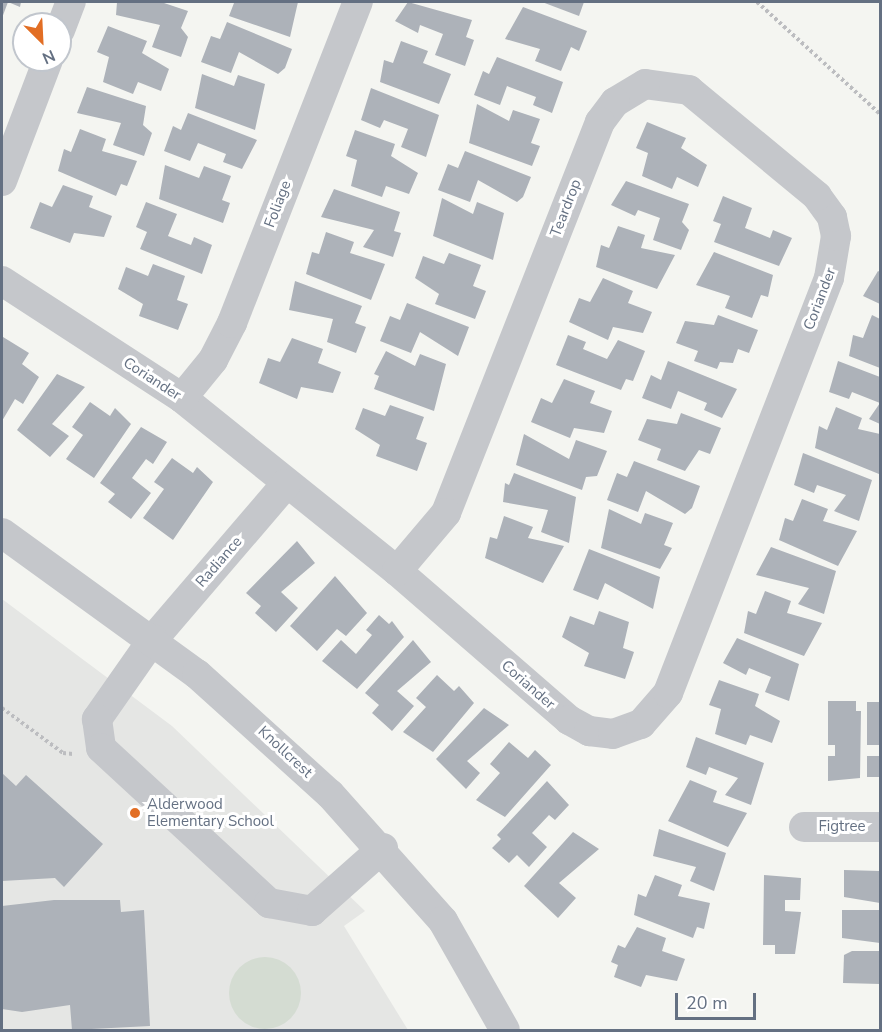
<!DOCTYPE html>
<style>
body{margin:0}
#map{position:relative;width:882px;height:1032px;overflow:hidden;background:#f4f5f1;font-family:"Nunito Sans",sans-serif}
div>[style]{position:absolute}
.built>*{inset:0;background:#e5e6e4}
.green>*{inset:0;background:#d4dcd2}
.round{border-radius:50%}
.building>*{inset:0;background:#adb2b9;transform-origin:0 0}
.path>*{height:4px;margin-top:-2px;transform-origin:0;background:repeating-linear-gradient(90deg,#bcbdc0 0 3px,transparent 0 6px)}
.minor>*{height:30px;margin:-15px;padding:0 15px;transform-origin:15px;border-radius:15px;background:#c5c7cb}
.dots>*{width:16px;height:16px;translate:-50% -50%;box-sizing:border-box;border:3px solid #fff;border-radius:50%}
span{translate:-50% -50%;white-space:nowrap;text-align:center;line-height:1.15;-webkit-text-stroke:6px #fff;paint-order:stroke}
.street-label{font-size:15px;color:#647082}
.poi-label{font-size:15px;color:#647082}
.left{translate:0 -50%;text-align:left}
.frame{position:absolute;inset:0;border:3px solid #647082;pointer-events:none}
.north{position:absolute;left:12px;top:12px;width:60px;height:60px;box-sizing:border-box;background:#fff;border:2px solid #c1c6cd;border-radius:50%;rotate:156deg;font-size:16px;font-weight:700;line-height:24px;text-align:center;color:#647082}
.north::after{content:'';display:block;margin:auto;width:21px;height:27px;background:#e26e24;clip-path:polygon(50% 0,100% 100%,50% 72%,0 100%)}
.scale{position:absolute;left:675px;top:993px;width:81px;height:27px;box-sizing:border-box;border:3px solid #647082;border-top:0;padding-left:8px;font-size:18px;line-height:21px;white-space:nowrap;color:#647082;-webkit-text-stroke:4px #fff;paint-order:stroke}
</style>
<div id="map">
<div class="built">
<i style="clip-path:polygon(2px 599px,172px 726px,365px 911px,344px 926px,408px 1030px,2px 1030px)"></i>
</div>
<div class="green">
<i class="round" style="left:229px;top:957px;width:72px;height:72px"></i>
</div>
<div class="building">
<i style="clip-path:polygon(2px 2px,21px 2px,20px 7px,8px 2px,2px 18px)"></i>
<i style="clip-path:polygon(117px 2px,161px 2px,188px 11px,181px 28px,188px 37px,181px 57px,152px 47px,160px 25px,116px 15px)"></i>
<i style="clip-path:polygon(229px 2px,298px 2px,290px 37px,229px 16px,234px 3px)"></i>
<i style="clip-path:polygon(408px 2px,472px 20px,466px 37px,474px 40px,465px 66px,435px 55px,443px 34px,420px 25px,418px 33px,395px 21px)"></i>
<i style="clip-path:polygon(542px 2px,584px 2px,579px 16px)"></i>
<i style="clip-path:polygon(523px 7px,587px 31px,579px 51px,571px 47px,561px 71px,535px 61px,540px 49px,505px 39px)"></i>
<i style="clip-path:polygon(227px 22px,292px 49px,285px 68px,278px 74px,239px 52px,231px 73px,201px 62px,211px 36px,220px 39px)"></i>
<i style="clip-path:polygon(108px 26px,147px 41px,142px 53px,169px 69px,161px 91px,138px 82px,133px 94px,103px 82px,109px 57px,97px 52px)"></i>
<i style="clip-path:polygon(401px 41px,428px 51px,423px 63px,451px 74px,439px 104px,380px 82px,384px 60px,393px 63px)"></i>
<i style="clip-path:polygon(497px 57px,563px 82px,552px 113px,533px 105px,536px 97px,507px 86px,500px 105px,474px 95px,483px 71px,489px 74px)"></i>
<i style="clip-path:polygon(202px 74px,234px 86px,238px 75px,265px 84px,255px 130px,195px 108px)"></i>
<i style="clip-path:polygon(87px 87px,146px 106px,143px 125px,152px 133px,144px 156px,113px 145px,121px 123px,77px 113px)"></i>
<i style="clip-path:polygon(371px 88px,439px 115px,426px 157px,401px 147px,408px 129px,384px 120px,380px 128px,361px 120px)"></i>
<i style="clip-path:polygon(477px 104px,509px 121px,513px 110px,540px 119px,531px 143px,540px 146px,532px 166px,469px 143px)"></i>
<i style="clip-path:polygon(188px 113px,257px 140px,242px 169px,223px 162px,226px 154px,198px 143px,190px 161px,164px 151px,173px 126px,181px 130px)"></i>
<i style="clip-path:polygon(647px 122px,686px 138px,681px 148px,707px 165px,698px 187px,677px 177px,672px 189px,642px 176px,648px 153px,636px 148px)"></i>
<i style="clip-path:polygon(80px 129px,106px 139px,102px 151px,137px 161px,127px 186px,121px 184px,116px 196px,58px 171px,64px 149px,71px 152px)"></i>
<i style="clip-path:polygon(355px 130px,395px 144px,391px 156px,418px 173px,409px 194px,386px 186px,382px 197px,351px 186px,357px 160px,346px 156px)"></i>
<i style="clip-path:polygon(465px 151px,531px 177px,523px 197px,517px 202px,478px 180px,470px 202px,438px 190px,448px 164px,458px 168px)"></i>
<i style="clip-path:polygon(165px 165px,199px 178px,204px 166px,231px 176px,222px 200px,230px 203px,223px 223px,159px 199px)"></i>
<i style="clip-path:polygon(626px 181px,689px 204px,682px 222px,689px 230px,681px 250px,653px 240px,660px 218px,638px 210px,635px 216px,611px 205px)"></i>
<i style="clip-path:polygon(63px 185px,93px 196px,89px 207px,112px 216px,104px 237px,74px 233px,70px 243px,30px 228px,40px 202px,52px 207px)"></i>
<i style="clip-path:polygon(334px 189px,400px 212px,394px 231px,401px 233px,393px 257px,363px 247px,374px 230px,321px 217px)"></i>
<i style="clip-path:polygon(723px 196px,752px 208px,745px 228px,770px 238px,773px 230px,792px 238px,779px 266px,714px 242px,721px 224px,713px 221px)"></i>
<i style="clip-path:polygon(442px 198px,473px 214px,477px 202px,504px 213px,493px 260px,433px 236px)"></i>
<i style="clip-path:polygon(146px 202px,177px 214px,168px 236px,191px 245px,194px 237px,212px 245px,202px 274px,140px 249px,147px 232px,136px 227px)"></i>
<i style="clip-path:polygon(618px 226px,645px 235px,641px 248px,675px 255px,657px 289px,596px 267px,601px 245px,609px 248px)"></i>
<i style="clip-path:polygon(326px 232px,354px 242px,350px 253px,385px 264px,371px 300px,306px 274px,312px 252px,319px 254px)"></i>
<i style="clip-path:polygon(714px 252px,773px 275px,768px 297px,761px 295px,752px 318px,725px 308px,730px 296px,696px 285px)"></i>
<i style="clip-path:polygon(449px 253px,481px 265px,473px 286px,486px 291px,475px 319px,435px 304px,439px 294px,415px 278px,423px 256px,444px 264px)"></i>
<i style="clip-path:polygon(153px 264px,185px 276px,177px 300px,188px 304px,178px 330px,139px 316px,143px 304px,118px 289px,126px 267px,148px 276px)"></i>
<i style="clip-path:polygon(878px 271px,880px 272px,880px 304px,863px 296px)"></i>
<i style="clip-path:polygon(603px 278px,633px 291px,628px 303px,652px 312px,643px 333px,613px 327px,608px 340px,569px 322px,579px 298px,590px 302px)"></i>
<i style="clip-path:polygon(295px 281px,362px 306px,355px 323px,366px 327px,356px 353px,327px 342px,333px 319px,289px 310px)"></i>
<i style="clip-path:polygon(407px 303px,469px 327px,458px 356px,420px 332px,411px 353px,380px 341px,390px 316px,400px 320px)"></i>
<i style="clip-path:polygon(718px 315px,758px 330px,749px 353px,738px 349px,733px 363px,720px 362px,717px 369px,694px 361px,698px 351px,676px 343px,685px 321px,714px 325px)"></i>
<i style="clip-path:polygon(872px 315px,880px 319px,880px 368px,849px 356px,853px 335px,863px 338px)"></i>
<i style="clip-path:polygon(568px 335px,586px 342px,583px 349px,607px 359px,618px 340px,645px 351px,633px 381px,626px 379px,621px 390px,556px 365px)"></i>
<i style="clip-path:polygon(3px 337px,29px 353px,22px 364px,39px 377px,23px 404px,15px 399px,2px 421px)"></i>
<i style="clip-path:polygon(292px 338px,323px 349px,318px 363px,341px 372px,333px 393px,301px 387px,297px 399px,259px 383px,268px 358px,280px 362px)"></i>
<i style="clip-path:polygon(386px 351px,415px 366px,420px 354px,446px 364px,434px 411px,374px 389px,379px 376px,374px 374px)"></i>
<i style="clip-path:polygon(668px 361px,737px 389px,722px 418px,704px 410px,707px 403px,678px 391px,671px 409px,642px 398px,651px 375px,661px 380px)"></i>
<i style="clip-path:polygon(838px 361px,880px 377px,880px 424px,869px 419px,880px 403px,852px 392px,849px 399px,829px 392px)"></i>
<i style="clip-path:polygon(57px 374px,85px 387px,52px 424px,69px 436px,50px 457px,17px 430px)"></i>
<i style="clip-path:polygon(564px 379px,595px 391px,590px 403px,612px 411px,604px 433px,574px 428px,570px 438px,531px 422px,541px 398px,552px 403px)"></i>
<i style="clip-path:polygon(90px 402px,110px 416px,115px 408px,131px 424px,94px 478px,66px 459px,83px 435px,72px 427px)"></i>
<i style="clip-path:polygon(390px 405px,424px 417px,416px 439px,427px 443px,417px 471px,376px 456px,380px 445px,355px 429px,363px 408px,385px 416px)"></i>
<i style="clip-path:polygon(836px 407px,862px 418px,858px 429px,880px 434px,879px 474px,815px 448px,819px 426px,827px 430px)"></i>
<i style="clip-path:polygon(681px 413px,721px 428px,710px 454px,699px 450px,685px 471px,657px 460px,661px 449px,638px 440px,647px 419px,677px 424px)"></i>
<i style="clip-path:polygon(141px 427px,167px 442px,153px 464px,146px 459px,132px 478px,151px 493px,131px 519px,108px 502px,115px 494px,100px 483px)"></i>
<i style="clip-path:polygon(524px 434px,569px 459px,576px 440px,607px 451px,597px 476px,586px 477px,582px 490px,516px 465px)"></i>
<i style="clip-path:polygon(803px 453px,872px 480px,859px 521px,834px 511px,846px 495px,817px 485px,814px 493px,794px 485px)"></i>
<i style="clip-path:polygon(172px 458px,193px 473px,197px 467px,213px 482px,173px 540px,143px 518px,164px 489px,154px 482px)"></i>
<i style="clip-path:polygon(634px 461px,700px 486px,692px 508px,685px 514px,646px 491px,638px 512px,607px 500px,617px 473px,627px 477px)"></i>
<i style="clip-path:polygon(514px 473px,576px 497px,569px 543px,541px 532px,548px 510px,503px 502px,505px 483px,509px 485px)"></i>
<i style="clip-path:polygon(802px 499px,828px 509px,823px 521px,857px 531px,838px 566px,779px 540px,785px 518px,793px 521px)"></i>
<i style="clip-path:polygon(609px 509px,641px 524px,645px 513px,673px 523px,664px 545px,672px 548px,660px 569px,601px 548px)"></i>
<i style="clip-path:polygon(504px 516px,533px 527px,528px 538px,564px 546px,543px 583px,485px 558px,490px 537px,497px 539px)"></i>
<i style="clip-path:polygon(297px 541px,315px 563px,281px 592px,298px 608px,276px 632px,255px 613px,261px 606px,246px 593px)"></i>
<i style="clip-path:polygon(771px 547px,836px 571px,824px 614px,798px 604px,809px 588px,756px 575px)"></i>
<i style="clip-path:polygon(589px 549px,660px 577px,653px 609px,605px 583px,598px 600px,573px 590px)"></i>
<i style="clip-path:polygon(335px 576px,367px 613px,346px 636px,337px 629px,317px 651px,290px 626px)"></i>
<i style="clip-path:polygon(765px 591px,791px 601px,787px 613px,822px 623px,804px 656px,744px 633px,748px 611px,756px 614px)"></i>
<i style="clip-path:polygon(599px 611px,629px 622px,623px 648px,634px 652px,625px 679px,584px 666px,589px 653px,562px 637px,570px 616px,594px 625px)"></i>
<i style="clip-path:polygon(379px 615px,389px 624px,392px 621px,404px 637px,357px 689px,322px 661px,341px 640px,356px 654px,372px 635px,366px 630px)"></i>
<i style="clip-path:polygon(737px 638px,799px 664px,789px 701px,765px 692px,771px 677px,749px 668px,746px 675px,723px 663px)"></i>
<i style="clip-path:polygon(413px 640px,431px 662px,397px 691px,414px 706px,392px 731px,372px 713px,379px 705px,365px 693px)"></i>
<i style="clip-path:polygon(437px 675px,454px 691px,459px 686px,474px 703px,433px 752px,403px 732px,426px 707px,416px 698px)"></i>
<i style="clip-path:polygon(719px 680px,759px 694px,755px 706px,780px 721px,772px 743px,750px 735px,746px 745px,715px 734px,721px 709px,709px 705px)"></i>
<i style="clip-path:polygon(828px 701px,856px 701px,856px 711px,861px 711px,860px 778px,828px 781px,828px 756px,835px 756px,835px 745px,828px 745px)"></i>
<i style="left:867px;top:702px;width:13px;height:43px"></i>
<i style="clip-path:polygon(484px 708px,509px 725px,467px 761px,480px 773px,466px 789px,436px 759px)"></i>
<i style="clip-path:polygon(696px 737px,764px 763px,751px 805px,725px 795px,738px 778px,709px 767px,706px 775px,686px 767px)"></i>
<i style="clip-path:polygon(509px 742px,528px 758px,535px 750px,551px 765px,505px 817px,476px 800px,500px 773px,490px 764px)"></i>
<i style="left:867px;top:756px;width:13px;height:21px"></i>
<i style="clip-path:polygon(2px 773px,16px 786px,26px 775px,103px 844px,64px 887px,55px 878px,2px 881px)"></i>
<i style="clip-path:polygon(690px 780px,717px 791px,713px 802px,747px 813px,728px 847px,668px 821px)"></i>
<i style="clip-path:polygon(547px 781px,569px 805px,555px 820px,549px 815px,532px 833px,547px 847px,529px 867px,517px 855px,509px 863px,492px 848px,501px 839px,497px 835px)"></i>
<i style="clip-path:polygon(659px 829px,726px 853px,714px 891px,690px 881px,696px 867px,653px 856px)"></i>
<i style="clip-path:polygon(573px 832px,599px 849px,559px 883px,576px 898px,558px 918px,524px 886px)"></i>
<i style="clip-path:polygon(844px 870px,880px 871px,880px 903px,844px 897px)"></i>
<i style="clip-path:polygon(655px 875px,682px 885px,678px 896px,710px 903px,704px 929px,697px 927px,693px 938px,634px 915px,638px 894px,646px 897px)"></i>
<i style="clip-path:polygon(764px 875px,801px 878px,800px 900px,785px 900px,785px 911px,801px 912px,795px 954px,775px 954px,775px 945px,763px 945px)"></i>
<i style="clip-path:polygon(54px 900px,120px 900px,121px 912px,144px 910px,150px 1026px,72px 1030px,70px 1005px,22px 1012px,2px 1009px,2px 906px)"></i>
<i style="clip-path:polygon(842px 910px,880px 910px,880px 943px,842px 938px)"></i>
<i style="clip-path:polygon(637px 927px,666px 938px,662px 951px,685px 959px,677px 981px,646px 975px,641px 987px,614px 977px,618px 965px,611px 962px,618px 945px,625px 948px)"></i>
<i style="clip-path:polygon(852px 951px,880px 951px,880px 984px,843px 983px,844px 955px)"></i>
</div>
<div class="path">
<i style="left:757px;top:2px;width:166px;rotate:42.3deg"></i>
<i style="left:2px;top:708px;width:76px;rotate:36.4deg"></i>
<i style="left:63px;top:753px;width:10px;rotate:6deg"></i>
</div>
<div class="minor">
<i style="left:60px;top:30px;width:30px;rotate:-69deg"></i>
<i style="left:2px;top:181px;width:129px;rotate:-69.2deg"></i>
<i style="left:2px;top:281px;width:215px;rotate:33deg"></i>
<i style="left:182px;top:398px;width:276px;rotate:38.8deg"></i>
<i style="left:397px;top:571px;width:228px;rotate:40.9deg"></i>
<i style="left:569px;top:720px;width:23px;rotate:29deg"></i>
<i style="left:589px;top:731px;width:24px;rotate:7deg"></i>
<i style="left:613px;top:734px;width:30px;rotate:-20deg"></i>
<i style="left:641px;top:724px;width:41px;rotate:-48.9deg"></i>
<i style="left:668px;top:693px;width:445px;rotate:-68.8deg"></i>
<i style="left:829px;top:278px;width:43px;rotate:-80.5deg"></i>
<i style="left:836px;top:236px;width:19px;rotate:-102deg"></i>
<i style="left:832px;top:217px;width:26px;rotate:-126deg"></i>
<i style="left:817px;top:196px;width:166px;rotate:-140.4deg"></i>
<i style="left:689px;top:90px;width:44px;rotate:-172.2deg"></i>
<i style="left:645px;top:84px;width:35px;rotate:149deg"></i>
<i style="left:615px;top:102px;width:25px;rotate:127deg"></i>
<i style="left:600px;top:122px;width:420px;rotate:111.5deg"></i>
<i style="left:446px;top:513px;width:76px;rotate:130.2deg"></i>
<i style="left:182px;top:398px;width:49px;rotate:-50.8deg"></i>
<i style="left:213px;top:360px;width:42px;rotate:-62.8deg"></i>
<i style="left:232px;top:323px;width:345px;rotate:-68.6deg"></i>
<i style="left:286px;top:484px;width:204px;rotate:130.6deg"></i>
<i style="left:153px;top:639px;width:98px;rotate:125deg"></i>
<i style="left:97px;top:719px;width:29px;rotate:82deg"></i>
<i style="left:101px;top:748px;width:229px;rotate:42.7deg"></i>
<i style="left:269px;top:903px;width:44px;rotate:10.5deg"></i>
<i style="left:312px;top:911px;width:95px;rotate:-41.6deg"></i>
<i style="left:2px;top:533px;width:241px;rotate:35.9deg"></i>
<i style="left:197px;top:674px;width:179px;rotate:42.1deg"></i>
<i style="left:330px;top:794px;width:170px;rotate:48.3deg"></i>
<i style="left:443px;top:921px;width:125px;rotate:60.4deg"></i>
<i style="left:804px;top:827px;width:76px"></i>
</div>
<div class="dots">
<i style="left:135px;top:813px;background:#e26e24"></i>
</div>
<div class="street-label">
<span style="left:278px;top:204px;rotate:-69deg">Foliage</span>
<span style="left:566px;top:208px;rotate:-69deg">Teardrop</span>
<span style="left:820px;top:299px;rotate:-69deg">Coriander</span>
<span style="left:152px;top:379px;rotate:33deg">Coriander</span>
<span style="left:219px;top:562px;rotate:-49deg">Radiance</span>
<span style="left:528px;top:685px;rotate:41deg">Coriander</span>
<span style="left:285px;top:752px;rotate:43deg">Knollcrest</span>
<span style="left:842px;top:827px">Figtree</span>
</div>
<div class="poi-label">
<span class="left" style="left:147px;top:813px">Alderwood<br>Elementary School</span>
</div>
<div class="frame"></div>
<div class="north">N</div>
<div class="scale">20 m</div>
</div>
